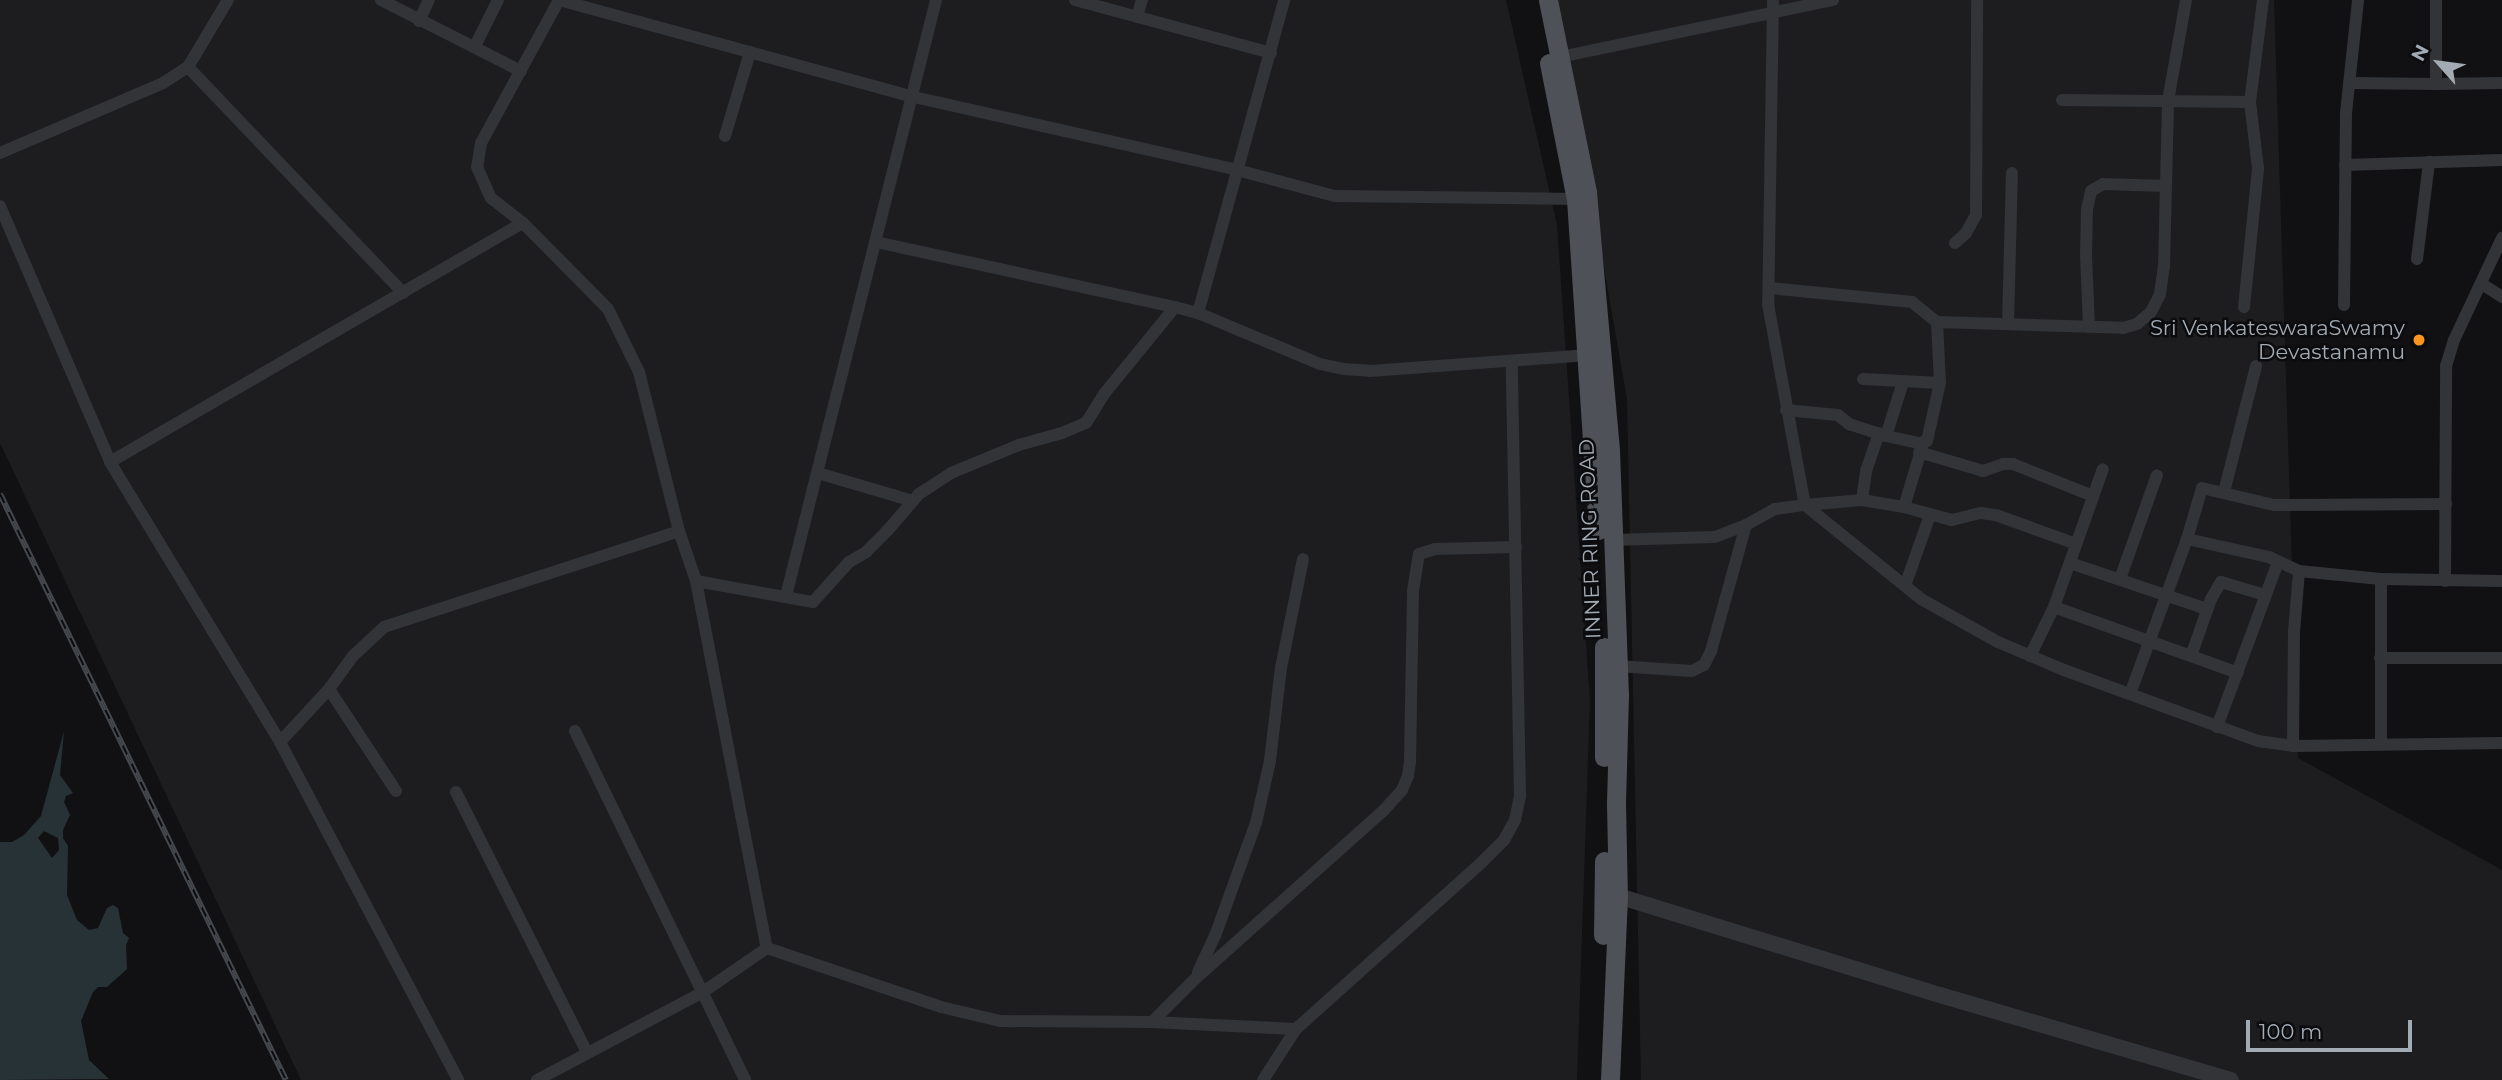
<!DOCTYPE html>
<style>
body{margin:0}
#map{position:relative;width:2502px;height:1080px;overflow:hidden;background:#111113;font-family:Montserrat,sans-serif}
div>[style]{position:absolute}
.built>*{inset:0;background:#1d1d20}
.water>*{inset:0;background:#273237}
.minor>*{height:12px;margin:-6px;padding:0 6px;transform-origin:6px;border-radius:6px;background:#323438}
.tertiary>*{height:16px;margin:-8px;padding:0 8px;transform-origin:8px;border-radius:8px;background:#323438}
.primary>*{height:19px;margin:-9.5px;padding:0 9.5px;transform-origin:9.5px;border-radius:9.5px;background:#4e5157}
.rail>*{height:6px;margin-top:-3px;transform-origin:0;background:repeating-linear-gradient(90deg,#0c0c0e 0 10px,#45484d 0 20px);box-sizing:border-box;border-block:2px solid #45484d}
.dots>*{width:19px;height:19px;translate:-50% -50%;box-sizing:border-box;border:4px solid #0c0c0e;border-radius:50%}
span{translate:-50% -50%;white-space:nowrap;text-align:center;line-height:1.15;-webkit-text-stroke:5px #0c0c0e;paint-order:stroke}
.poi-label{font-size:21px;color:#a2aab4}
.right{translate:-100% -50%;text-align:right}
.street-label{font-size:21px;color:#a2aab4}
.north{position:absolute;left:2404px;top:28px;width:70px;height:70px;-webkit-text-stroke:5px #0c0c0e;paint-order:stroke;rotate:298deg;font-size:19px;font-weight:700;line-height:28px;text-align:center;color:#a2aab4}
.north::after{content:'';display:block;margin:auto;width:24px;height:32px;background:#a2aab4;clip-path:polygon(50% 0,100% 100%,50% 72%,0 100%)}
.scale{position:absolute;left:2246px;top:1020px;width:166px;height:32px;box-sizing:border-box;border:4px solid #a2aab4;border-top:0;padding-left:9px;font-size:21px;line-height:24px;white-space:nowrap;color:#a2aab4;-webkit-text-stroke:5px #0c0c0e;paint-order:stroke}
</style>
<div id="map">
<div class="built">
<i style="clip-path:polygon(0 0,1506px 0,1557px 225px,1590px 701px,1577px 1080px,301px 1080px,0 443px)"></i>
<i style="clip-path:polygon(1557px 0,2274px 0,2298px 758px,2502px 870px,2502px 1080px,1641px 1080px,1627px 399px)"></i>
</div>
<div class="water">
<i style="clip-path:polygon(evenodd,64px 731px,60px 775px,73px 793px,66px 796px,64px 802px,70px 815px,63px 830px,63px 838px,68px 846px,67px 895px,77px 920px,89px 930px,98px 928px,107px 908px,113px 905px,118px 908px,123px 933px,129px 938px,126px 945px,127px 969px,107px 987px,98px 987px,93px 992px,81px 1021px,89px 1060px,109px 1079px,0 1080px,0 842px,12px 842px,24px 835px,41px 816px,64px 731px,44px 831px,58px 838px,59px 850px,52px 858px,38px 838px,44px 831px)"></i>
</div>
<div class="minor">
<i style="left:381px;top:0;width:157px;rotate:26.9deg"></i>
<i style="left:559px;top:0;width:368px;rotate:15.3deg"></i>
<i style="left:914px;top:97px;width:331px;rotate:12.7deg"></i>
<i style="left:1237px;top:170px;width:101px;rotate:14.9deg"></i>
<i style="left:1335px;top:196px;width:241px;rotate:0.7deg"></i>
<i style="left:1576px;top:199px;width:5px;rotate:-37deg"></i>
<i style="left:559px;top:0;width:163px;rotate:118.6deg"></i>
<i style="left:481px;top:143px;width:24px;rotate:99deg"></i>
<i style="left:477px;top:167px;width:34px;rotate:66deg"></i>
<i style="left:491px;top:198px;width:41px;rotate:38deg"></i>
<i style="left:523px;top:223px;width:121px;rotate:45.3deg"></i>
<i style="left:608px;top:309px;width:70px;rotate:63.8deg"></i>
<i style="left:639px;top:372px;width:164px;rotate:75.9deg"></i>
<i style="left:679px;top:531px;width:53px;rotate:71.2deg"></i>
<i style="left:696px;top:581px;width:374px;rotate:79.1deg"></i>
<i style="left:1075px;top:0;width:203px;rotate:15.1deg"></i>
<i style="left:1773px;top:0;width:304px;rotate:90.9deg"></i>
<i style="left:1768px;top:304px;width:204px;rotate:79.6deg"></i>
<i style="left:1805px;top:505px;width:57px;rotate:-5deg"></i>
<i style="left:1862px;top:500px;width:43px;rotate:9.5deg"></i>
<i style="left:1904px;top:507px;width:50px;rotate:15.2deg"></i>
<i style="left:1952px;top:520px;width:30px;rotate:-14deg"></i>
<i style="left:1981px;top:513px;width:15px;rotate:8deg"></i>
<i style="left:1996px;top:515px;width:85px;rotate:19.9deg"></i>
<i style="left:2436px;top:0;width:84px;rotate:90deg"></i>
<i style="left:2436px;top:84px;width:66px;rotate:-0.9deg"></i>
<i style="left:1137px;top:17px;width:18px;rotate:-74deg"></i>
<i style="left:419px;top:21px;width:23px;rotate:-65deg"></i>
<i style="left:475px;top:46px;width:51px;rotate:-63.4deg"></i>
<i style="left:1560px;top:57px;width:279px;rotate:-11.8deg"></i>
<i style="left:188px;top:67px;width:312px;rotate:46.4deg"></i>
<i style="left:2349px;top:83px;width:87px;rotate:0.7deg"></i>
<i style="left:2062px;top:100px;width:188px;rotate:0.6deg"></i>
<i style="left:2250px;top:102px;width:103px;rotate:-82.7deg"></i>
<i style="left:725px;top:136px;width:88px;rotate:-73.4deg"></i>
<i style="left:0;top:153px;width:177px;rotate:-23.2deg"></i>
<i style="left:163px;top:83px;width:30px;rotate:-33deg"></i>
<i style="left:188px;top:67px;width:78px;rotate:-59.2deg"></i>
<i style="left:2345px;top:165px;width:157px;rotate:-1.8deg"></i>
<i style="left:0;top:206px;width:279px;rotate:66.7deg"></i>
<i style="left:110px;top:462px;width:328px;rotate:58.7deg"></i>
<i style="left:280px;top:742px;width:382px;rotate:62.2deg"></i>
<i style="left:876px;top:242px;width:306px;rotate:12.3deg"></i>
<i style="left:1175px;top:307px;width:24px;rotate:15deg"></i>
<i style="left:1198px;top:313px;width:132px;rotate:22.7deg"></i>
<i style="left:1320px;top:364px;width:25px;rotate:12deg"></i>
<i style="left:1344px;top:369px;width:26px;rotate:4deg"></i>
<i style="left:1370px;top:371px;width:219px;rotate:-4.2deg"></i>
<i style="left:1955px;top:243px;width:15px;rotate:-42deg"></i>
<i style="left:1966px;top:233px;width:21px;rotate:-61deg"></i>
<i style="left:1976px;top:215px;width:215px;rotate:-89.7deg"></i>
<i style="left:2417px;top:259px;width:98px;rotate:-82.9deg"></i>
<i style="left:2482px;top:284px;width:24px;rotate:33deg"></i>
<i style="left:1769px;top:288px;width:144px;rotate:5.6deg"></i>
<i style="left:1912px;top:302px;width:32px;rotate:39deg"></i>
<i style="left:1937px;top:322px;width:61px;rotate:87.2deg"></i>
<i style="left:2344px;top:305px;width:192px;rotate:-89.4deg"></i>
<i style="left:2346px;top:113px;width:114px;rotate:-83.9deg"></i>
<i style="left:2244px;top:307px;width:140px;rotate:-84.2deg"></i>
<i style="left:2258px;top:168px;width:66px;rotate:-96.9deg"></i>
<i style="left:1198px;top:313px;width:325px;rotate:-74.6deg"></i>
<i style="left:1937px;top:322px;width:186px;rotate:1.8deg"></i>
<i style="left:2123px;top:328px;width:15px;rotate:-16deg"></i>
<i style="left:2137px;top:324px;width:18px;rotate:-41deg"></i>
<i style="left:2151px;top:312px;width:20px;rotate:-63deg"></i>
<i style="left:2160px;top:294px;width:27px;rotate:-82deg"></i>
<i style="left:2164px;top:267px;width:166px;rotate:-88.6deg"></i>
<i style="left:2168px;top:101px;width:103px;rotate:-79.9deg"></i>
<i style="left:2008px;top:324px;width:151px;rotate:-88.5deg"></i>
<i style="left:2089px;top:327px;width:72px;rotate:-92.4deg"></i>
<i style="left:2086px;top:255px;width:46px;rotate:-88.8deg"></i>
<i style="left:2087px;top:209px;width:18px;rotate:-77deg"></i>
<i style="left:2091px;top:191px;width:14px;rotate:-30deg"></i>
<i style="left:2103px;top:184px;width:62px;rotate:1.8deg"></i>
<i style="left:1786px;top:410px;width:52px;rotate:5.5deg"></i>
<i style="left:1838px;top:415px;width:14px;rotate:39deg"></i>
<i style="left:1849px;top:424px;width:39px;rotate:18deg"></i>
<i style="left:1886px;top:436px;width:34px;rotate:12deg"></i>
<i style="left:1919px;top:443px;width:8px;rotate:-14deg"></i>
<i style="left:1927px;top:441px;width:59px;rotate:-77.4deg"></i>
<i style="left:1940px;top:383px;width:77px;rotate:-177deg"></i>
<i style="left:1886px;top:436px;width:57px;rotate:-72.5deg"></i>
<i style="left:1919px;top:452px;width:67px;rotate:16.5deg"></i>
<i style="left:1983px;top:471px;width:21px;rotate:-19deg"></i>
<i style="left:2003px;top:464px;width:10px"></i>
<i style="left:2013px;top:464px;width:86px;rotate:21.8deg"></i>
<i style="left:110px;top:462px;width:477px;rotate:-30.1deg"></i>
<i style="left:818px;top:473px;width:99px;rotate:16.4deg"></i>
<i style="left:2224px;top:492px;width:130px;rotate:-75.7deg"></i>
<i style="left:1862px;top:500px;width:29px;rotate:-82deg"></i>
<i style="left:1866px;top:471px;width:40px;rotate:-71.1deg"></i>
<i style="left:1904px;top:507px;width:63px;rotate:-73.3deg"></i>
<i style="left:2187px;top:539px;width:84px;rotate:12.4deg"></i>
<i style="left:2269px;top:557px;width:33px;rotate:25deg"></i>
<i style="left:2299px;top:571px;width:82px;rotate:5.6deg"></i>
<i style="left:2381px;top:579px;width:121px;rotate:0.9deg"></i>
<i style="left:1612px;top:540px;width:103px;rotate:-1.7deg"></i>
<i style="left:1715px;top:537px;width:33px;rotate:-21deg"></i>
<i style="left:1746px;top:525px;width:33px;rotate:-29deg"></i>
<i style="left:1775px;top:509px;width:30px;rotate:-8deg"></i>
<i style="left:1805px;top:505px;width:149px;rotate:39deg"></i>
<i style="left:1921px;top:599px;width:88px;rotate:29.2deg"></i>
<i style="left:1998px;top:642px;width:72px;rotate:23deg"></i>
<i style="left:2064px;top:670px;width:207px;rotate:20.1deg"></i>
<i style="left:2258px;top:741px;width:35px;rotate:8deg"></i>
<i style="left:2293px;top:746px;width:209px;rotate:-0.8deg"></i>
<i style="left:2070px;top:563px;width:145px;rotate:18.6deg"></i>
<i style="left:2120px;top:579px;width:110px;rotate:-70.4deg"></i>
<i style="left:696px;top:581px;width:119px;rotate:10.2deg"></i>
<i style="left:813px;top:602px;width:54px;rotate:-48deg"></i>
<i style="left:849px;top:562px;width:20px;rotate:-30deg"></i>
<i style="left:866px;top:552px;width:31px;rotate:-45deg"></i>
<i style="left:888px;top:530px;width:48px;rotate:-49.3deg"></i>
<i style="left:919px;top:494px;width:38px;rotate:-33deg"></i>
<i style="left:951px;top:473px;width:74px;rotate:-22.4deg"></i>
<i style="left:1019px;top:445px;width:45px;rotate:-15.6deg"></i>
<i style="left:1062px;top:433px;width:26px;rotate:-23deg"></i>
<i style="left:1086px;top:423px;width:34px;rotate:-58deg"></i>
<i style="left:1104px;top:394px;width:112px;rotate:-50.8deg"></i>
<i style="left:2445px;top:581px;width:215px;rotate:-89.7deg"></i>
<i style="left:2446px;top:366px;width:27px;rotate:-73deg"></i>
<i style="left:2454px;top:340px;width:113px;rotate:-64.8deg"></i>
<i style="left:1905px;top:586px;width:75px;rotate:-70.6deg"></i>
<i style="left:786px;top:596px;width:615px;rotate:-75.87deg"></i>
<i style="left:2054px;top:607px;width:195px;rotate:19.7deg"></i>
<i style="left:2030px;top:656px;width:55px;rotate:-63.9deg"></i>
<i style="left:2054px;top:607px;width:146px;rotate:-70.5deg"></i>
<i style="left:2191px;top:656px;width:60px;rotate:-70.7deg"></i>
<i style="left:2211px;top:599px;width:20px;rotate:-60deg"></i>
<i style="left:2221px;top:582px;width:46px;rotate:16.5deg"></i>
<i style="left:2380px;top:658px;width:122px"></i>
<i style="left:1617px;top:666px;width:75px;rotate:3.8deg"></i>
<i style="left:1692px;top:671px;width:13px;rotate:-27deg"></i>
<i style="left:1704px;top:665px;width:16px;rotate:-63deg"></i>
<i style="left:1711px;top:651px;width:131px;rotate:-74.5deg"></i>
<i style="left:329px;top:689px;width:122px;rotate:56.7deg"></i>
<i style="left:2130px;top:694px;width:165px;rotate:-69.8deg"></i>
<i style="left:2187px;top:539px;width:53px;rotate:-73.6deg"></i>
<i style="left:2202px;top:488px;width:74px;rotate:13.3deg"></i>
<i style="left:2274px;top:505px;width:172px;rotate:-0.3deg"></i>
<i style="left:2217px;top:727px;width:176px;rotate:-69.7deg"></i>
<i style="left:575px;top:731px;width:388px;rotate:64deg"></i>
<i style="left:280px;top:742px;width:72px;rotate:-47.2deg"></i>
<i style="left:329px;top:689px;width:41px;rotate:-54deg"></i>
<i style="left:353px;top:656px;width:42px;rotate:-43.1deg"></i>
<i style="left:384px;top:627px;width:310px;rotate:-18deg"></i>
<i style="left:2381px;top:743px;width:164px;rotate:-90deg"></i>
<i style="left:2293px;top:746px;width:114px;rotate:-89.5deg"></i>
<i style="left:2294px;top:632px;width:61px;rotate:-85.3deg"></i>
<i style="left:456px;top:792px;width:292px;rotate:63.3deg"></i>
<i style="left:1198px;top:972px;width:40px;rotate:-65deg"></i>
<i style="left:1215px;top:936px;width:120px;rotate:-70.1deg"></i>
<i style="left:1256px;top:823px;width:64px;rotate:-77.3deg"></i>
<i style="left:1270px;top:761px;width:94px;rotate:-83.3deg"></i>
<i style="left:1281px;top:668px;width:111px;rotate:-78.6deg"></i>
<i style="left:1152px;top:1022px;width:61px;rotate:-45deg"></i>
<i style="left:1195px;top:979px;width:254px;rotate:-41.8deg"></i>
<i style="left:1384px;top:810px;width:27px;rotate:-48deg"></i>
<i style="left:1402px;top:790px;width:15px;rotate:-67deg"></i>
<i style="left:1408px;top:776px;width:14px;rotate:-82deg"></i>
<i style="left:1410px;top:762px;width:171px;rotate:-89deg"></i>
<i style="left:1413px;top:591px;width:37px;rotate:-81deg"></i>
<i style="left:1419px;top:554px;width:17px;rotate:-17deg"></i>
<i style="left:1435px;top:549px;width:81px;rotate:-1.4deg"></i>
<i style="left:537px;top:1080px;width:188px;rotate:-27.9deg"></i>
<i style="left:703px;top:992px;width:78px;rotate:-34.5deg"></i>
<i style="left:767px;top:948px;width:184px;rotate:18.7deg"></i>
<i style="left:941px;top:1007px;width:61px;rotate:13.3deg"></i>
<i style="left:1000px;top:1021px;width:152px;rotate:0.4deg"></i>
<i style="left:1152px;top:1022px;width:144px;rotate:2.8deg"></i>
<i style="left:1263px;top:1080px;width:61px;rotate:-57.1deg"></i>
<i style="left:1296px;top:1029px;width:249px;rotate:-41.9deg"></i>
<i style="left:1481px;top:863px;width:33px;rotate:-45deg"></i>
<i style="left:1504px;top:840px;width:23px;rotate:-61deg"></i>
<i style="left:1515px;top:820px;width:25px;rotate:-78deg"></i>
<i style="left:1520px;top:796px;width:434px;rotate:-91.1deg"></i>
</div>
<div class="tertiary">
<i style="left:1609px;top:888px;width:12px;rotate:42deg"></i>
<i style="left:1618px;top:896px;width:337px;rotate:17.1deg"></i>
<i style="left:1940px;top:995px;width:303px;rotate:16.3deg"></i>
</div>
<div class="primary">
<i style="left:1548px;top:0;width:196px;rotate:78.5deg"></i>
<i style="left:1587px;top:192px;width:259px;rotate:84.9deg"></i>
<i style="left:1610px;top:450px;width:245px;rotate:87.9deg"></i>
<i style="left:1619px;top:695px;width:109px;rotate:91.6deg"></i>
<i style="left:1616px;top:804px;width:92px;rotate:88.8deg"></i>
<i style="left:1618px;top:896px;width:184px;rotate:92.5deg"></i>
<i style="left:1549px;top:63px;width:139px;rotate:78.8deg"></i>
<i style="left:1576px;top:199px;width:332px;rotate:86.2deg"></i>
<i style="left:1604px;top:647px;width:110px;rotate:90deg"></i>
<i style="left:1603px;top:935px;width:74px;rotate:-89.2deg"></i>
</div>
<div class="rail">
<i style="left:0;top:494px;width:652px;rotate:63.99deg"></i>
</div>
<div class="dots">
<i style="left:2419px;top:340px;background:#fa9421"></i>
</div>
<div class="poi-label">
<span class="right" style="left:2405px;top:340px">Sri VenkateswaraSwamy<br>Devastanamu</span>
</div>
<div class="street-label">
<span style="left:1590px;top:539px;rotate:-92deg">INNER RING ROAD</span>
</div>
<div class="north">N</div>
<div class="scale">100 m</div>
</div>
